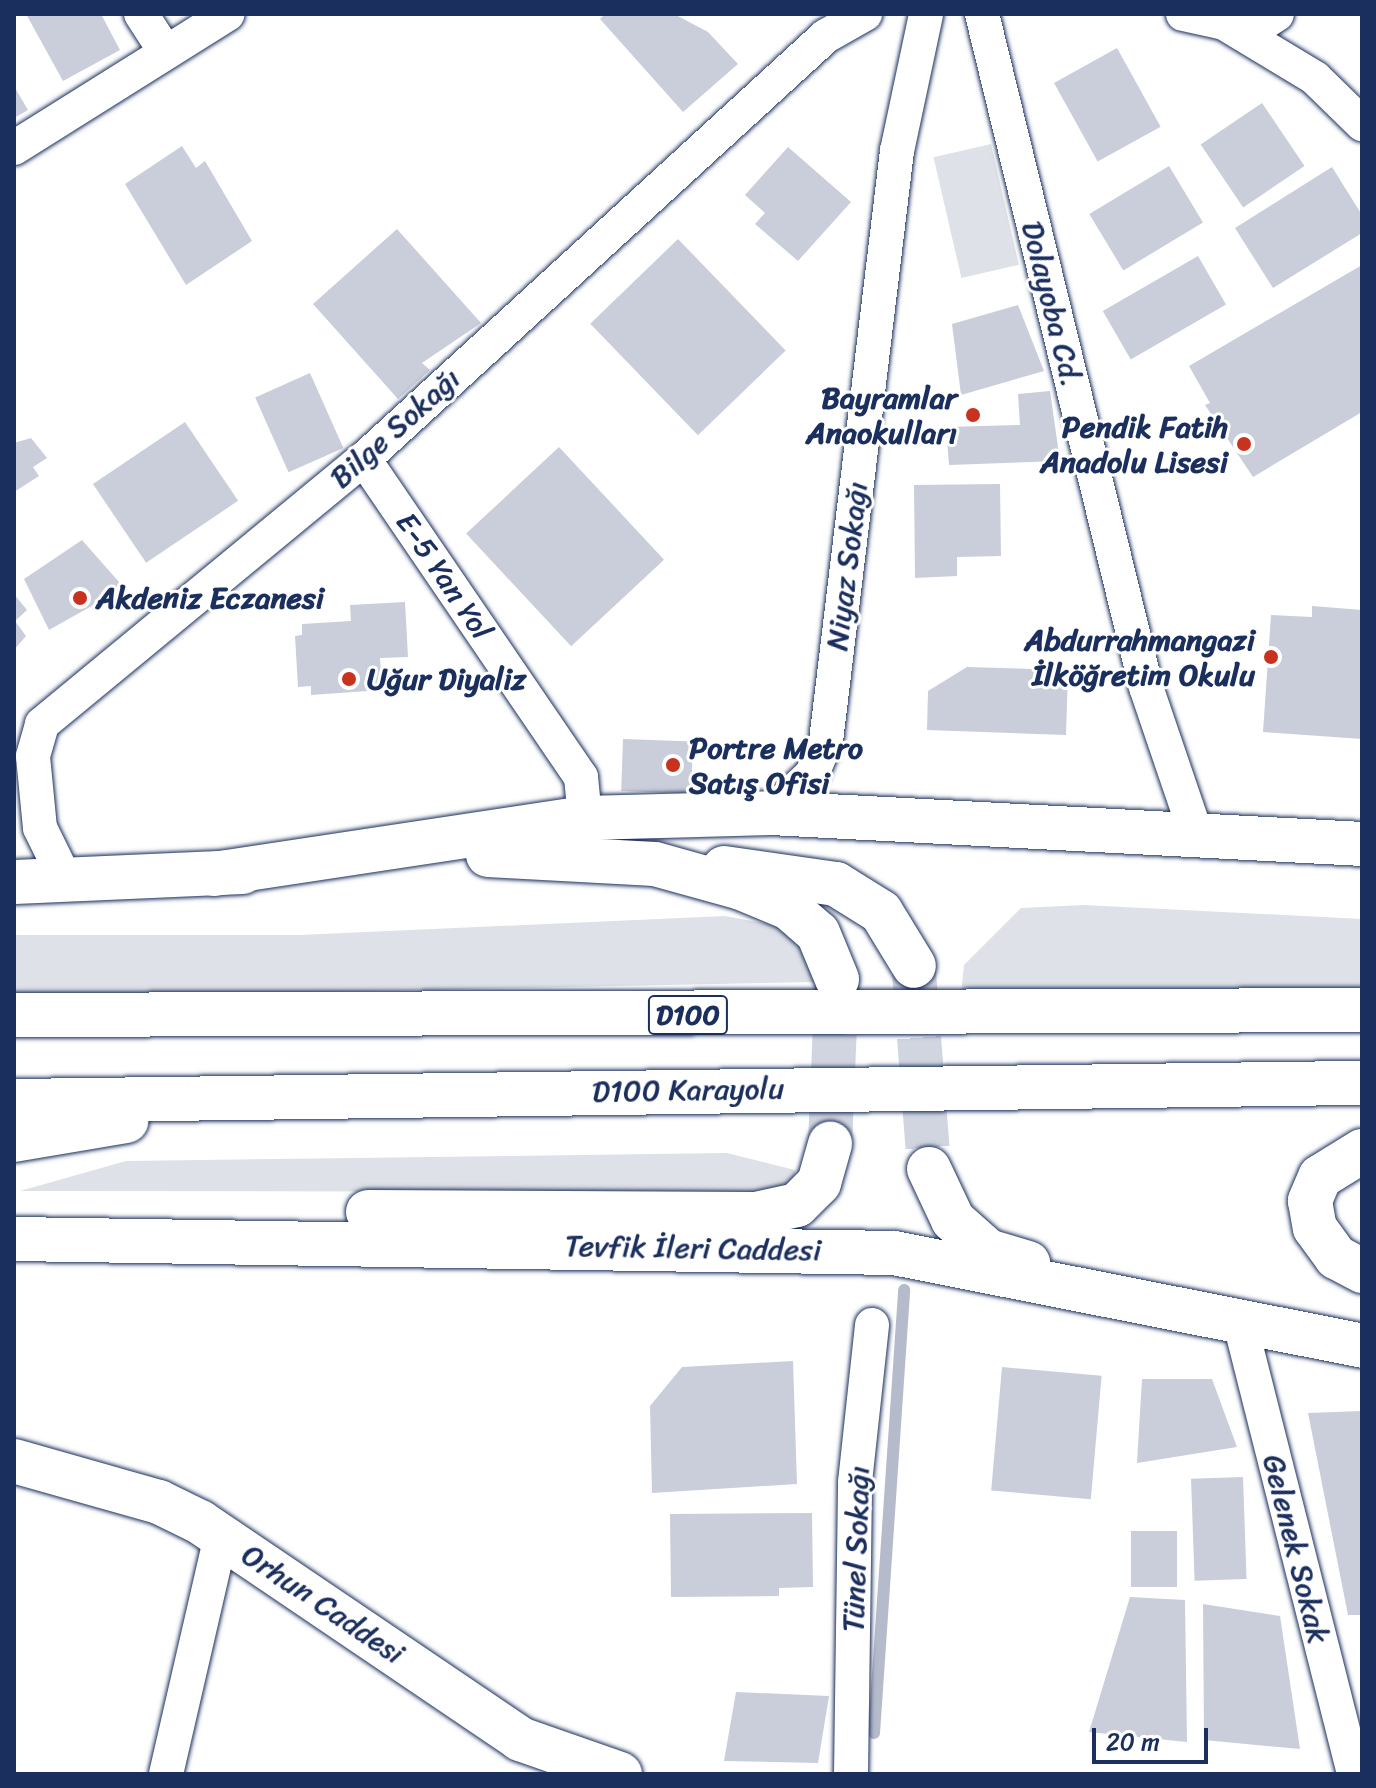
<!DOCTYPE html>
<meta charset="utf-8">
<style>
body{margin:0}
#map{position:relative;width:1376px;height:1788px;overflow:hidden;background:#fff;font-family:Sriracha,sans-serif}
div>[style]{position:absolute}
.green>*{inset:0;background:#dee1e7;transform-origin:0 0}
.stream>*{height:12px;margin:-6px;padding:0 6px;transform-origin:6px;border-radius:6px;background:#b5bbca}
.building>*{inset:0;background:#caceda;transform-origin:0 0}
.primary-tunnel>*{height:44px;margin-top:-22px;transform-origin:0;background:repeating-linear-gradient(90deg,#d1d5df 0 44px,transparent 0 66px)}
.roads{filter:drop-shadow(0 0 2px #1b2f5e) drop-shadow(0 0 2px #1b2f5e)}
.street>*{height:34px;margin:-17px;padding:0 17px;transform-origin:17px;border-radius:17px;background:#fff}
.secondary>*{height:44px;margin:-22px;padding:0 22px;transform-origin:22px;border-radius:22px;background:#fff}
.primary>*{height:44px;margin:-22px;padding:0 22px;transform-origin:22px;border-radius:22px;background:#fff}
.highway>*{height:44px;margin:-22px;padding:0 22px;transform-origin:22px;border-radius:22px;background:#fff}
.dots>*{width:22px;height:22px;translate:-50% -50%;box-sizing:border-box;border:4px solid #fff;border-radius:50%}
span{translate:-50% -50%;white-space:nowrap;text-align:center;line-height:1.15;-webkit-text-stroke:6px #fff;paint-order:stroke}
.shield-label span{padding:2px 6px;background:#fff;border:2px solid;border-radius:6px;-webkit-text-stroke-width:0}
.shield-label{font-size:28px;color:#1b2f5e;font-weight:700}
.street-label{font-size:30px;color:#1b2f5e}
.poi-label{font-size:30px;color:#1b2f5e;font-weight:700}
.right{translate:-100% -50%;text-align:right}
.left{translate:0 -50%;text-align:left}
.frame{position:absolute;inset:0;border:16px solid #1b2f5e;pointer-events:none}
.scale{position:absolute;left:1092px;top:1728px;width:116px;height:36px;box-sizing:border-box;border:4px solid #1b2f5e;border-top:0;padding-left:10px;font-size:24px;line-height:28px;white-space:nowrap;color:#1b2f5e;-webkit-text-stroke:6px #fff;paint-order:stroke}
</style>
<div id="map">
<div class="green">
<i style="left:991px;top:144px;width:124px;height:59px;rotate:77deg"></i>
<i style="clip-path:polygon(1084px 905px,1362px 919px,1362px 991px,961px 995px,964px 965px,1021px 908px)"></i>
<i style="clip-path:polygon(725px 916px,795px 929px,815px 982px,14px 998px,14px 935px,300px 935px)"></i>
<i style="clip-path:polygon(727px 1153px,795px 1170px,793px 1192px,20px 1191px,126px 1161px)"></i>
</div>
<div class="stream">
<i style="left:874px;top:1733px;width:444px;rotate:-86.1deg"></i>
</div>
<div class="building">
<i style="clip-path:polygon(26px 14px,101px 14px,120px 50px,63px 81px)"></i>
<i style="clip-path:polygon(605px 14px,674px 14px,708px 32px,738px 64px,683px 112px,600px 19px)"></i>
<i style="left:1117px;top:48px;width:90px;height:72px;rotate:61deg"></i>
<i style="clip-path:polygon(14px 86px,28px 110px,14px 118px)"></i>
<i style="left:1262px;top:103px;width:76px;height:74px;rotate:56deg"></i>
<i style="clip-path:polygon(182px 146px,196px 168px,205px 161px,252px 241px,186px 285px,125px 184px)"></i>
<i style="clip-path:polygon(788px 147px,851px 202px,798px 261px,755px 224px,765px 213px,745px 195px)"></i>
<i style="left:1169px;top:166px;width:66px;height:93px;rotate:59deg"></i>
<i style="clip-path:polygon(1332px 167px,1362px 215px,1362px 233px,1273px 288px,1235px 228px)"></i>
<i style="clip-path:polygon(397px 229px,481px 323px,422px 363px,430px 370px,398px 399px,313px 304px)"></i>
<i style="left:678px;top:239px;width:155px;height:122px;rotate:46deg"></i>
<i style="left:1198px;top:256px;width:56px;height:110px;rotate:60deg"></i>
<i style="clip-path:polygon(1362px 265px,1362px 412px,1253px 477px,1205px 405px,1210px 403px,1189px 366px)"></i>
<i style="clip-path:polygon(1018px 305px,1044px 371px,961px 395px,952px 324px)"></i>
<i style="left:310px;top:373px;width:82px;height:60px;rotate:66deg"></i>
<i style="clip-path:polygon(1050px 391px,1060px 461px,949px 465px,946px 427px,1020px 425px,1018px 394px)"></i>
<i style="left:185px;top:422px;width:95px;height:111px;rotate:56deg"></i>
<i style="clip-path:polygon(31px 438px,47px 458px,33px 467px,39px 476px,14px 492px,14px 443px)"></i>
<i style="left:559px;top:447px;width:154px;height:127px;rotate:47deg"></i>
<i style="clip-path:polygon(1000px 484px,1001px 556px,957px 557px,957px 576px,915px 578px,914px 485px)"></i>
<i style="clip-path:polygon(82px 540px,119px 582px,113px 594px,49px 630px,24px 579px)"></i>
<i style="clip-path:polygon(14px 594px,27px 610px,15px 621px,26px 636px,14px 650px)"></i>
<i style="clip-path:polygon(405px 602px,408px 657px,380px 658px,382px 690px,311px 695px,311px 686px,298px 687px,295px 636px,302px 635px,302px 624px,351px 621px,350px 605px)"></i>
<i style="clip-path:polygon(1312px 606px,1362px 610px,1362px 739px,1263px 732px,1271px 615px,1312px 617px)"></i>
<i style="clip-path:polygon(967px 667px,1068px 670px,1066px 735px,927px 730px,928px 691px)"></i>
<i style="left:623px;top:739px;width:70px;height:52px;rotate:2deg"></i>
<i style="clip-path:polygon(793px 1361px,797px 1484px,652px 1493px,650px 1406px,682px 1367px)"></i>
<i style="left:1002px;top:1367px;width:100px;height:124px;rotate:5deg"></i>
<i style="clip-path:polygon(1142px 1379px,1212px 1379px,1237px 1447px,1137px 1463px)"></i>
<i style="clip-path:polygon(1362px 1411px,1362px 1615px,1348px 1615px,1308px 1413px)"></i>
<i style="left:1243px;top:1477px;width:102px;height:52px;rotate:88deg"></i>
<i style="clip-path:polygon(812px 1513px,813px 1587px,779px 1588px,779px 1596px,671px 1597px,670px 1514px)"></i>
<i style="left:1131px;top:1531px;width:46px;height:56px"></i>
<i style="clip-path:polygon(1130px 1597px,1185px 1600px,1187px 1742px,1089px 1732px)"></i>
<i style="clip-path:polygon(1203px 1604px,1280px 1616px,1300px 1749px,1204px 1740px)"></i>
<i style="clip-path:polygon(736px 1692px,829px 1696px,818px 1763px,724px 1761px)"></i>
</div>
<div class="primary-tunnel">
<i style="left:914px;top:972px;width:198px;rotate:85.6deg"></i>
<i style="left:830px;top:1144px;width:165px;rotate:-87.6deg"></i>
</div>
<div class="roads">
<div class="street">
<i style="left:141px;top:14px;width:44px;rotate:57deg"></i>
<i style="left:982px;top:14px;width:693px;rotate:76.3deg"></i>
<i style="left:1146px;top:687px;width:152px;rotate:71.2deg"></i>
<i style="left:1183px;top:14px;width:42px;rotate:12.4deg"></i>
<i style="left:1224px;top:23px;width:106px;rotate:31.1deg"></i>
<i style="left:1315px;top:78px;width:66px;rotate:44.4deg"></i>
<i style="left:1245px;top:35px;width:38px;rotate:-33deg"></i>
<i style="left:14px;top:148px;width:252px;rotate:-32.1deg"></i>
<i style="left:364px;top:459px;width:385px;rotate:55.7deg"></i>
<i style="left:581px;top:777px;width:41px;rotate:84.4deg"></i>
<i style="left:771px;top:813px;width:57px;rotate:-43.6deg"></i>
<i style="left:812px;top:774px;width:36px;rotate:-67deg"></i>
<i style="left:826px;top:741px;width:594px;rotate:-83.14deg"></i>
<i style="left:897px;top:151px;width:140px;rotate:-78deg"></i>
<i style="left:67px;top:883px;width:61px;rotate:-116.1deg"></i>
<i style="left:40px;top:828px;width:72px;rotate:-95.6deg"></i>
<i style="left:33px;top:756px;width:33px;rotate:-74deg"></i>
<i style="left:42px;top:724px;width:417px;rotate:-39.5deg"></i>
<i style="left:364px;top:459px;width:626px;rotate:-42.48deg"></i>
<i style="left:826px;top:36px;width:45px;rotate:-29.4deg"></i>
<i style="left:1240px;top:1323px;width:465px;rotate:75.8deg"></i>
<i style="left:166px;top:1774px;width:245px;rotate:-77deg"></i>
<i style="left:851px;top:1774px;width:292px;rotate:-89.2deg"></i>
<i style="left:855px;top:1482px;width:158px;rotate:-83.8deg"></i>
</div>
<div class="secondary">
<i style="left:14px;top:1461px;width:151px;rotate:15.8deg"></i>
<i style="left:159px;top:1502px;width:46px;rotate:26deg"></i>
<i style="left:200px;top:1522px;width:387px;rotate:34.1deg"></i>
<i style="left:520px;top:1739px;width:106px;rotate:19.3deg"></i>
</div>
<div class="primary">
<i style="left:488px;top:855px;width:167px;rotate:3.1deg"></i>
<i style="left:655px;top:864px;width:89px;rotate:15.6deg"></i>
<i style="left:741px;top:888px;width:52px;rotate:22.6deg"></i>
<i style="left:789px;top:908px;width:38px;rotate:41deg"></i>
<i style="left:818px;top:933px;width:50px;rotate:67.6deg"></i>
<i style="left:724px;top:868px;width:113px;rotate:8.1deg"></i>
<i style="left:836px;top:884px;width:53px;rotate:31.9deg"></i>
<i style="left:881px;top:912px;width:63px;rotate:58.6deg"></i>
<i style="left:214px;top:874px;width:375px;rotate:-8.6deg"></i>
<i style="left:585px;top:818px;width:186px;rotate:-1.5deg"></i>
<i style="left:771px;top:813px;width:592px;rotate:3deg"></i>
<i style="left:14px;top:882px;width:229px;rotate:-2.5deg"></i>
<i style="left:929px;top:1169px;width:56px;rotate:64.8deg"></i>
<i style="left:953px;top:1220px;width:47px;rotate:41.5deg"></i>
<i style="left:988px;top:1251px;width:42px;rotate:16.7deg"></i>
<i style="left:368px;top:1212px;width:388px;rotate:0.3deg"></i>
<i style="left:756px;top:1214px;width:42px;rotate:-12.4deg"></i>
<i style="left:797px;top:1205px;width:31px;rotate:-45deg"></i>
<i style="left:819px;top:1183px;width:41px;rotate:-74.2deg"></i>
<i style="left:14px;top:1239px;width:880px;rotate:0.91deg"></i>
<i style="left:894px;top:1253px;width:477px;rotate:11.2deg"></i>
</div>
<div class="highway">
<i style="left:14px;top:1015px;width:1348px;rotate:-0.21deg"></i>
<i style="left:14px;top:1101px;width:1348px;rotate:-0.77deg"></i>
<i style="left:14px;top:1140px;width:114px;rotate:-9.6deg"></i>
<i style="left:1362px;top:1151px;width:49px;rotate:148.2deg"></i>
<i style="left:1320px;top:1177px;width:26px;rotate:113deg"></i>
<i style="left:1310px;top:1201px;width:27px;rotate:80deg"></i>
<i style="left:1315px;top:1228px;width:36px;rotate:54deg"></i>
<i style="left:1336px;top:1257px;width:30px;rotate:28deg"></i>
</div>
</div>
<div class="dots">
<i style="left:973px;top:415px;background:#c8321e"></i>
<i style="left:1244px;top:444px;background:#c8321e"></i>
<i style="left:80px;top:598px;background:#c8321e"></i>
<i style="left:1271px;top:657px;background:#c8321e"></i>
<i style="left:349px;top:679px;background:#c8321e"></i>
<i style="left:673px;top:765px;background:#c8321e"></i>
</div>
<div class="shield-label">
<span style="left:688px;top:1015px">D100</span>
</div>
<div class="street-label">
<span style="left:1052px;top:304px;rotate:76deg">Dolayoba Cd.</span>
<span style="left:395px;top:428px;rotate:-42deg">Bilge Sokağı</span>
<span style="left:847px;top:566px;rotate:-83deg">Niyaz Sokağı</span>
<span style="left:444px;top:576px;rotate:56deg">E-5 Yan Yol</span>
<span style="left:688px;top:1090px;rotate:-1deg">D100 Karayolu</span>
<span style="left:693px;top:1248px;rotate:1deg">Tevfik İleri Caddesi</span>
<span style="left:856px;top:1549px;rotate:-88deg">Tünel Sokağı</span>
<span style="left:1296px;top:1549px;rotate:76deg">Gelenek Sokak</span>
<span style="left:323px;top:1604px;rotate:34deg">Orhun Caddesi</span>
</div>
<div class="poi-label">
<span class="right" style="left:957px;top:415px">Bayramlar<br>Anaokulları</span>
<span class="right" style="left:1228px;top:444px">Pendik Fatih<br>Anadolu Lisesi</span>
<span class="left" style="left:96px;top:598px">Akdeniz Eczanesi</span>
<span class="right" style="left:1255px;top:657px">Abdurrahmangazi<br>İlköğretim Okulu</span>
<span class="left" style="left:367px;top:679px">Uğur Diyaliz</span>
<span class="left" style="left:689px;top:765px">Portre Metro<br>Satış Ofisi</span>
</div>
<div class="frame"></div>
<div class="scale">20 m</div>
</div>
